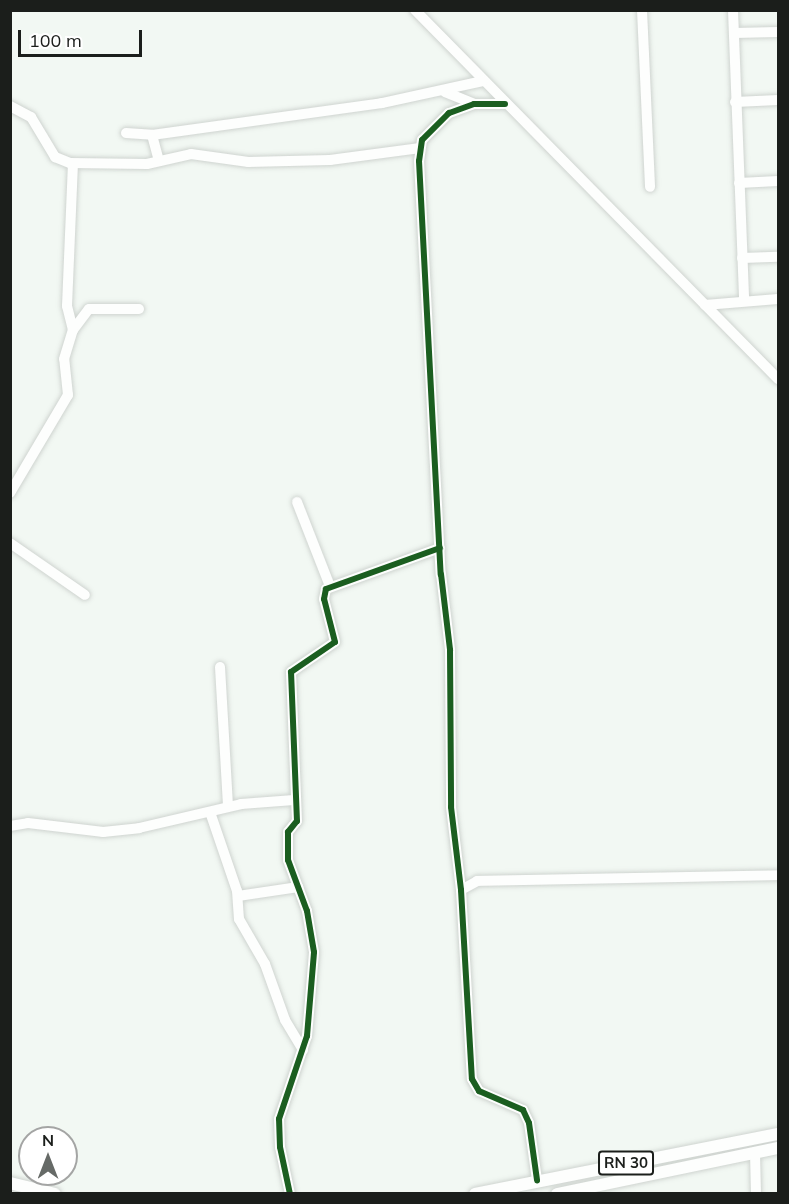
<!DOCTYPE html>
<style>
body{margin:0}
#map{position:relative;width:789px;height:1204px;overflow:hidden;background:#f2f8f3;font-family:Mulish,sans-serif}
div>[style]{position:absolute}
.roads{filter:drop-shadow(0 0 2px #cfd4d0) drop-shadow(0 0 2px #cfd4d0)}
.minor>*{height:10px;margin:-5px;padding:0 5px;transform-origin:5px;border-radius:5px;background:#fdfefd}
.major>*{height:12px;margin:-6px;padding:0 6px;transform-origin:6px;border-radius:6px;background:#fdfefd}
.cycleway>*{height:6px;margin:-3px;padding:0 3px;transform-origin:3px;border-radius:3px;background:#1b5e20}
span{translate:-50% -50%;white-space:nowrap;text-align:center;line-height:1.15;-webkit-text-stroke:6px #fff;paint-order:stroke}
.shield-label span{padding:2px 4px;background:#fff;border:2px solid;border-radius:4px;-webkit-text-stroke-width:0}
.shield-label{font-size:15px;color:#1b1e1b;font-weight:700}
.frame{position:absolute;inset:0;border:12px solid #1b1e1b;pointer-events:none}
.north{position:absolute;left:18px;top:1126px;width:60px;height:60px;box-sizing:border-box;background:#fff;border:2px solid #a4a5a4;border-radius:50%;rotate:0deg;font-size:16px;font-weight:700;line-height:24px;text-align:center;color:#1b1e1b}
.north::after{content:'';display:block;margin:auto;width:21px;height:27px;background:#666a67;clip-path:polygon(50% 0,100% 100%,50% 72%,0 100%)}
.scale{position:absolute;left:18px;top:30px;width:124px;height:27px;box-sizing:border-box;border:3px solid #1b1e1b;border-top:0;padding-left:8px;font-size:18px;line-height:21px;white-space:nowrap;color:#1b1e1b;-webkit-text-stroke:4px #fff;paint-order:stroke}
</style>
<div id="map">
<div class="roads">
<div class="minor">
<i style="left:415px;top:10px;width:518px;rotate:45.47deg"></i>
<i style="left:642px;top:10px;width:177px;rotate:87.4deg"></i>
<i style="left:733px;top:10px;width:289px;rotate:87.8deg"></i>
<i style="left:734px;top:33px;width:44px;rotate:-1.3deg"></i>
<i style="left:445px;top:92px;width:31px;rotate:22deg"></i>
<i style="left:735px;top:102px;width:43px;rotate:-2.7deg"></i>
<i style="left:505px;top:104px;width:31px;rotate:180deg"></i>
<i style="left:474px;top:104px;width:27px;rotate:160deg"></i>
<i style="left:449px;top:113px;width:38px;rotate:135deg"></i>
<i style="left:422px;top:140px;width:21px;rotate:98deg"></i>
<i style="left:419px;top:161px;width:414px;rotate:87deg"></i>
<i style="left:441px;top:574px;width:77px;rotate:83.2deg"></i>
<i style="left:450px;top:650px;width:157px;rotate:89.6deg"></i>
<i style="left:451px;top:807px;width:84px;rotate:83.1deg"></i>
<i style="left:461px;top:890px;width:189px;rotate:86.7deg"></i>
<i style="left:472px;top:1079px;width:14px;rotate:60deg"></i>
<i style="left:479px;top:1091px;width:48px;rotate:23.4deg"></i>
<i style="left:523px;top:1110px;width:14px;rotate:65deg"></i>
<i style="left:529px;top:1123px;width:58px;rotate:82deg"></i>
<i style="left:10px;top:106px;width:24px;rotate:28deg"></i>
<i style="left:31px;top:117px;width:47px;rotate:59deg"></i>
<i style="left:55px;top:157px;width:16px;rotate:22deg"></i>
<i style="left:70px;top:163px;width:77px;rotate:0.7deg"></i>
<i style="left:147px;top:164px;width:45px;rotate:-12.8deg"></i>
<i style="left:191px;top:154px;width:58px;rotate:8deg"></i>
<i style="left:248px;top:162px;width:82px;rotate:-1.4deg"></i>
<i style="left:330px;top:160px;width:91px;rotate:-7.6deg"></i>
<i style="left:126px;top:133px;width:26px;rotate:4deg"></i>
<i style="left:152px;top:135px;width:27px;rotate:75deg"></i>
<i style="left:152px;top:135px;width:232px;rotate:-7.9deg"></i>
<i style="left:382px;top:103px;width:103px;rotate:-12.3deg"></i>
<i style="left:739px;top:183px;width:39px;rotate:-3deg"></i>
<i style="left:742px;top:258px;width:36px;rotate:-2deg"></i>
<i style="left:705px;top:305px;width:73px;rotate:-4.7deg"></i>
<i style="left:73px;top:330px;width:26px;rotate:-53deg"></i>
<i style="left:89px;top:309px;width:50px"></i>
<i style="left:10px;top:493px;width:114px;rotate:-59.4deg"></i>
<i style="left:68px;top:395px;width:36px;rotate:-96deg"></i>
<i style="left:64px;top:359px;width:30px;rotate:-73deg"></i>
<i style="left:73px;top:330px;width:25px;rotate:-104deg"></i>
<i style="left:67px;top:306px;width:142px;rotate:-87.6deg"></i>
<i style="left:297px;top:502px;width:90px;rotate:68.6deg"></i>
<i style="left:10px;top:543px;width:91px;rotate:34.7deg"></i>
<i style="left:220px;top:667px;width:139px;rotate:86.7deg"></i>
<i style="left:210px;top:812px;width:83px;rotate:71.1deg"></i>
<i style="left:237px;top:891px;width:28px;rotate:86deg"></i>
<i style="left:239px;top:919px;width:52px;rotate:60deg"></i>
<i style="left:265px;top:964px;width:59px;rotate:70.3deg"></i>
<i style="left:285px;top:1020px;width:35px;rotate:59deg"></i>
<i style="left:10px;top:826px;width:18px;rotate:-9deg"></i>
<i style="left:28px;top:823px;width:76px;rotate:6.8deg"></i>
<i style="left:103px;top:832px;width:36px;rotate:-6deg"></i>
<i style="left:139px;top:828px;width:105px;rotate:-13.2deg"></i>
<i style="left:241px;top:804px;width:53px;rotate:-4.3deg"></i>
<i style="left:461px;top:890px;width:18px;rotate:-29deg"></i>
<i style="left:477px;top:881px;width:301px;rotate:-1.1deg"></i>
<i style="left:238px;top:896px;width:61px;rotate:-8.5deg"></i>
<i style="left:755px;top:1153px;width:41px;rotate:88.6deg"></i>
<i style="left:290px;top:1194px;width:48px;rotate:-102deg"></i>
<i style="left:280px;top:1147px;width:28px;rotate:-92deg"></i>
<i style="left:279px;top:1119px;width:88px;rotate:-71.4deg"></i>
<i style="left:307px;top:1036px;width:84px;rotate:-85.2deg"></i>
<i style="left:314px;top:952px;width:42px;rotate:-99.7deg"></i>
<i style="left:307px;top:911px;width:54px;rotate:-110.4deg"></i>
<i style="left:288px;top:860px;width:28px;rotate:-90deg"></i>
<i style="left:288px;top:832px;width:14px;rotate:-51deg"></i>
<i style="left:297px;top:821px;width:149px;rotate:-92.3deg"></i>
<i style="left:291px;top:672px;width:53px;rotate:-34.3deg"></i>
<i style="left:335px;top:642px;width:44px;rotate:-104.3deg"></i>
<i style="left:324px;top:599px;width:10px;rotate:-79deg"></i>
<i style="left:326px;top:589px;width:121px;rotate:-19.8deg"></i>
</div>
<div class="major">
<i style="left:10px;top:1183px;width:46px;rotate:13.7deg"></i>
<i style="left:475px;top:1194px;width:309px;rotate:-11.2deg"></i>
<i style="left:557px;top:1194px;width:226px;rotate:-11.8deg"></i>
</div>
</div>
<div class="cycleway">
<i style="left:505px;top:104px;width:31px;rotate:180deg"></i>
<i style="left:474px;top:104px;width:27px;rotate:160deg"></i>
<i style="left:449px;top:113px;width:38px;rotate:135deg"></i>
<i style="left:422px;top:140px;width:21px;rotate:98deg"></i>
<i style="left:419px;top:161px;width:414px;rotate:87deg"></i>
<i style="left:441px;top:574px;width:77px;rotate:83.2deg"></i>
<i style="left:450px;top:650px;width:157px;rotate:89.6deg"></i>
<i style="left:451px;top:807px;width:84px;rotate:83.1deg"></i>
<i style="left:461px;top:890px;width:189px;rotate:86.7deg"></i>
<i style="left:472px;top:1079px;width:14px;rotate:60deg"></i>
<i style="left:479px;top:1091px;width:48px;rotate:23.4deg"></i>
<i style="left:523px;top:1110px;width:14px;rotate:65deg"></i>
<i style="left:529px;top:1123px;width:58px;rotate:82deg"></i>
<i style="left:290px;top:1194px;width:48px;rotate:-102deg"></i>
<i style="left:280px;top:1147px;width:28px;rotate:-92deg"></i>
<i style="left:279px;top:1119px;width:88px;rotate:-71.4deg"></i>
<i style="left:307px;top:1036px;width:84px;rotate:-85.2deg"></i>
<i style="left:314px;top:952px;width:42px;rotate:-99.7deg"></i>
<i style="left:307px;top:911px;width:54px;rotate:-110.4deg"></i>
<i style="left:288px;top:860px;width:28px;rotate:-90deg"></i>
<i style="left:288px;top:832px;width:14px;rotate:-51deg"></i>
<i style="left:297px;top:821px;width:149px;rotate:-92.3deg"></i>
<i style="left:291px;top:672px;width:53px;rotate:-34.3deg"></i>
<i style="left:335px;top:642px;width:44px;rotate:-104.3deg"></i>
<i style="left:324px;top:599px;width:10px;rotate:-79deg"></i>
<i style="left:326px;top:589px;width:121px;rotate:-19.8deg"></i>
</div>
<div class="shield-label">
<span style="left:626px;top:1163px">RN 30</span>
</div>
<div class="frame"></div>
<div class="north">N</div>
<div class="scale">100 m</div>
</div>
